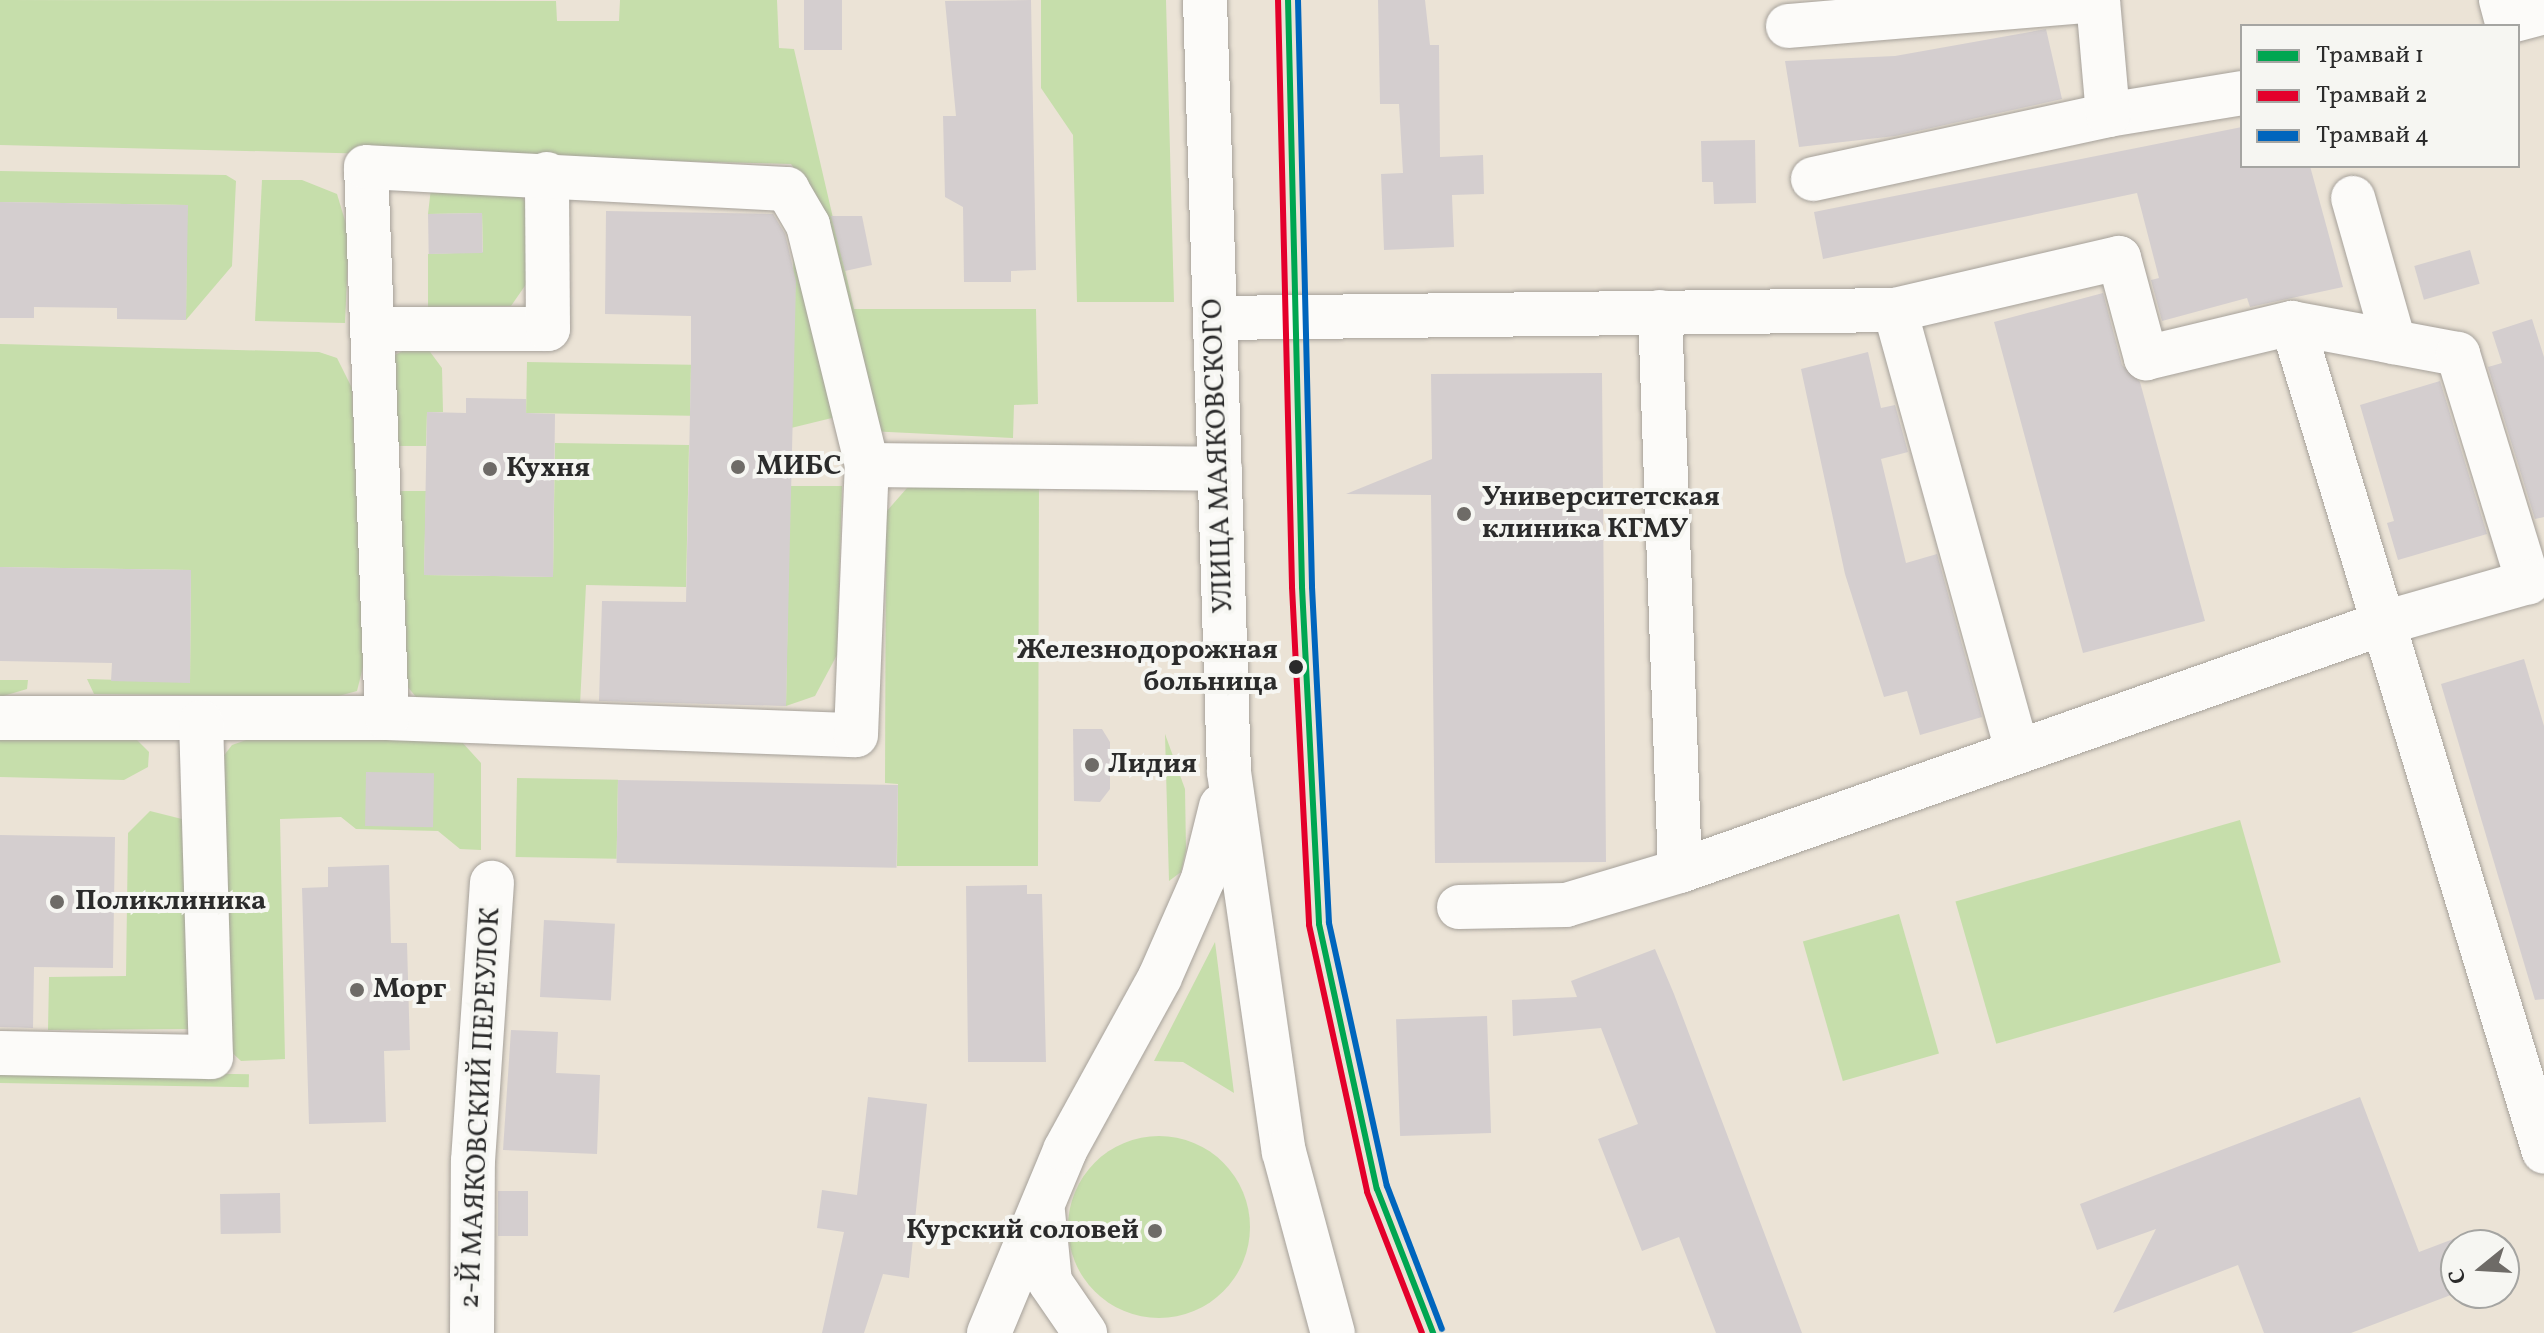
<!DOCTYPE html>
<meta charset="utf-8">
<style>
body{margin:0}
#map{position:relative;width:2544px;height:1333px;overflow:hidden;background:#ebe3d6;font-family:Vollkorn,serif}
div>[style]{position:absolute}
.green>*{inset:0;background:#c6deab;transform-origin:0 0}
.round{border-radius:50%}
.building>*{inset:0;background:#d4cecf;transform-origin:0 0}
.roads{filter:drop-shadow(0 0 2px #a6a19a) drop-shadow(0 0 2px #a6a19a)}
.minor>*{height:44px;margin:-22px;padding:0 22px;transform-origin:22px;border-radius:22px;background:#fcfbf9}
.major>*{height:44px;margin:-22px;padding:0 22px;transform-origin:22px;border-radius:22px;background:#fcfbf9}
.tram-1>*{height:6px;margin:-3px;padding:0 3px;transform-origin:3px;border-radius:3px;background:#00a651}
.tram-2>*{height:6px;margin:-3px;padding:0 3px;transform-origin:3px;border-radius:3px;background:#e4002b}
.tram-3>*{height:6px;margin:-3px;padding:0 3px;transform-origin:3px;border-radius:3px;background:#0065bd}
.dots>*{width:22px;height:22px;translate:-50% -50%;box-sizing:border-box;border:4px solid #f6f6f2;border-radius:50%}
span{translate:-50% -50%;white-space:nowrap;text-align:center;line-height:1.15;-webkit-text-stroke:8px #f6f6f2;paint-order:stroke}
.street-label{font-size:28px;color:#2b2b2b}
.poi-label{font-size:28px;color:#2b2b2b;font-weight:700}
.left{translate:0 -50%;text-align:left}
.right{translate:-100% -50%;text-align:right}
.stop-label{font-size:28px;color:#2b2b2b;font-weight:700}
.legend{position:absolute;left:2240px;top:24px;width:280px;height:144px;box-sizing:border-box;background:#f6f6f2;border:2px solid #a5a5a2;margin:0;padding:10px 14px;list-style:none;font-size:24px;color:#2b2b2b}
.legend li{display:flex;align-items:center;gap:16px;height:40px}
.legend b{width:40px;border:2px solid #a5a5a2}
.north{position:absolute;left:2440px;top:1229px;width:80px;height:80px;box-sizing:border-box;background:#f6f6f2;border:2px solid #a5a5a2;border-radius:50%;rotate:252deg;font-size:22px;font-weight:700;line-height:32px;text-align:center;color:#2b2b2b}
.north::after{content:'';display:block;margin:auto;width:28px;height:36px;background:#6e6b67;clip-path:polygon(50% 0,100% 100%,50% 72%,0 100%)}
</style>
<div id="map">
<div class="green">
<i style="clip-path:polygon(0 0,556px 1px,557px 21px,619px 21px,620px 0,777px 0,779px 48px,794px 49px,854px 309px,1036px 309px,1038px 404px,1014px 405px,1013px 438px,868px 431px,810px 190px,791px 164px,0 145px)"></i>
<i style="clip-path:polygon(1041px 0,1166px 0,1174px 302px,1077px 302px,1073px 135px,1041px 88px)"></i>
<i style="clip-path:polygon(0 171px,226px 175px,236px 181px,232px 266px,186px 320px,187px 205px,0 202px)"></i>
<i style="clip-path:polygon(262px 180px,302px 180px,337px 194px,349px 234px,345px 323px,255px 321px)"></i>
<i style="clip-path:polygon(431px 188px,521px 195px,532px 213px,529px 280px,511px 306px,428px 307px,428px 254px,483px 252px,482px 213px,428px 214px)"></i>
<i style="clip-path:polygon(794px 215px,836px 417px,791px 428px)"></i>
<i style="clip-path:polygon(0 344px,319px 352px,337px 358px,352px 388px,364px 663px,357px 691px,335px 697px,94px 694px,87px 679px,190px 682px,191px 570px,0 567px)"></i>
<i style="clip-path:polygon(406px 349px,428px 349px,442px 368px,443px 412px,427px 412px,426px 446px,393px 446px,395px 355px)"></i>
<i style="left:527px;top:362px;width:164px;height:51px;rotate:1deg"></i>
<i style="clip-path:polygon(555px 443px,689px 445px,686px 587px,586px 585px,580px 705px,416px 697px,407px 686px,395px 491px,426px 491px,424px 575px,553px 577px)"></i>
<i style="clip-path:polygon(1039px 478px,1038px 866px,897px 866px,898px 784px,885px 783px,886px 512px,914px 480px)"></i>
<i style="clip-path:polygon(790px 486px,842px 486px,837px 655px,815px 696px,786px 706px)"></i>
<i style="clip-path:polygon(0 680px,28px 680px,27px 689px,0 697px)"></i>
<i style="clip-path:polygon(1165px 734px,1185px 789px,1186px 850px,1181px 872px,1169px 881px)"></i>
<i style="clip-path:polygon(0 735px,135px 738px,149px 752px,148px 767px,124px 780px,0 777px)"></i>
<i style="clip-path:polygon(260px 735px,461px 741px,481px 763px,481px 850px,460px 849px,438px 831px,356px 829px,341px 817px,280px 819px,285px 1059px,241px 1061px,225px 1046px,222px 758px,232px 745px)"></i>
<i style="left:517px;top:778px;width:101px;height:79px;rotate:1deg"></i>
<i style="clip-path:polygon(150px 811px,182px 819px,192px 1029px,48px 1030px,49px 977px,126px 976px,128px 833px)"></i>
<i style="left:2240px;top:820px;width:148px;height:296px;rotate:74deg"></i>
<i style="left:1899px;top:914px;width:145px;height:100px;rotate:74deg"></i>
<i style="clip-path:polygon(1215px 942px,1234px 1093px,1183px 1062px,1154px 1061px)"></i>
<i style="left:0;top:1070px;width:249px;height:13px;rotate:1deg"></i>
<i class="round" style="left:1068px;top:1136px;width:182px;height:182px"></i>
</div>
<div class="building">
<i style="left:804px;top:0;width:38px;height:50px"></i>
<i style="clip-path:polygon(1031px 0,1036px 270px,1011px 271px,1011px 282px,964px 282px,963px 207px,945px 197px,943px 116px,956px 116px,945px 1px)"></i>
<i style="clip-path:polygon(1378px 0,1425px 0,1430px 45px,1439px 45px,1440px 157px,1483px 155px,1484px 194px,1452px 195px,1454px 247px,1384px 250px,1381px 174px,1403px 173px,1399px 104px,1380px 104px)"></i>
<i style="clip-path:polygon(2046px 29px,2062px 99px,1895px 136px,1799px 147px,1785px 61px,1895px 56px)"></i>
<i style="clip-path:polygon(2242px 127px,2242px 166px,2310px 166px,2343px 287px,2250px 307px,2247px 298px,2162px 321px,2151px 280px,2159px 278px,2137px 193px,1823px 259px,1814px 212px)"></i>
<i style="clip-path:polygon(1755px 140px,1756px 203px,1714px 204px,1713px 182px,1702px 182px,1701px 141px)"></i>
<i style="clip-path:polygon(0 202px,188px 205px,186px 320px,117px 319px,117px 308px,34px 307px,34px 318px,0 318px)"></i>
<i style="clip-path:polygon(606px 211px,773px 214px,785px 234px,796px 281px,786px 706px,599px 701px,602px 601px,686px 602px,691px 366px,691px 316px,605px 314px)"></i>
<i style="left:482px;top:213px;width:40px;height:54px;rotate:89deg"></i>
<i style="clip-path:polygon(831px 216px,862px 216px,872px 265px,845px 271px)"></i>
<i style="left:2470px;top:250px;width:35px;height:58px;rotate:74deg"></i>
<i style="clip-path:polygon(2103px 293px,2122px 365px,2140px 382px,2205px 621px,2083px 653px,1994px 322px)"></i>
<i style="clip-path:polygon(2532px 319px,2544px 357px,2544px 517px,2535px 519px,2488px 367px,2502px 363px,2492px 332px)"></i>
<i style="clip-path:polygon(1868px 352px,1881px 408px,1895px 405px,1908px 452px,1881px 459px,1906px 563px,1937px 554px,1982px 717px,1920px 735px,1907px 691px,1884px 697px,1845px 574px,1801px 369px)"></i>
<i style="clip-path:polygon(1602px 373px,1606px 862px,1435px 863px,1431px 495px,1346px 494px,1432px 459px,1431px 374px)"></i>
<i style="clip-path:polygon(2440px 381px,2487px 534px,2398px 560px,2387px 523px,2394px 521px,2360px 405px)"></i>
<i style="clip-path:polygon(466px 398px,526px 399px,526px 413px,555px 414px,553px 577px,424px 575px,427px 412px,466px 413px)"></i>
<i style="clip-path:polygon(0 567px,191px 570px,190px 683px,111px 681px,112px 663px,0 661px)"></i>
<i style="clip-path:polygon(2524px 659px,2544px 726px,2544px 999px,2535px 1000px,2441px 684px)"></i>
<i style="clip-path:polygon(1073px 729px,1102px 729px,1110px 742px,1110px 789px,1100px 802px,1074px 801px)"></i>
<i style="left:366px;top:772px;width:68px;height:54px;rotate:1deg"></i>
<i style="left:618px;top:780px;width:280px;height:83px;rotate:1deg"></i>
<i style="clip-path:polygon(0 835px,115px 837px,113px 968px,34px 967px,33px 1028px,0 1027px)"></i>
<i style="clip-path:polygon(389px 865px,391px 943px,407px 943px,410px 1050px,384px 1051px,386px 1122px,309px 1124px,302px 888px,328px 887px,328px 867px)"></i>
<i style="clip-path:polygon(1027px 885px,1027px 894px,1042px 894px,1046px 1062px,968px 1062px,966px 886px)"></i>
<i style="left:544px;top:920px;width:71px;height:77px;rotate:3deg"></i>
<i style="clip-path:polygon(1655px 949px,1674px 994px,1802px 1333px,1716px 1333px,1679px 1237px,1642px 1251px,1598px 1139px,1638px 1124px,1601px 1028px,1513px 1036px,1512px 1000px,1577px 997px,1571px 981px)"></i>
<i style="left:1487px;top:1016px;width:117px;height:91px;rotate:88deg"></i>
<i style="clip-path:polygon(511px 1030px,558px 1032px,556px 1073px,600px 1075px,597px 1154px,503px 1150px)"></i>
<i style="clip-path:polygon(868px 1097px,927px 1104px,909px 1278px,883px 1274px,864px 1333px,822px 1333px,844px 1232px,817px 1228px,822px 1190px,857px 1195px)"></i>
<i style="clip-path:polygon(2360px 1097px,2419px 1252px,2456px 1238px,2456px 1293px,2351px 1333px,2264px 1333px,2238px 1265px,2113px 1313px,2156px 1229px,2097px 1250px,2080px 1204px)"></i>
<i style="left:498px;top:1191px;width:30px;height:45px"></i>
<i style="left:280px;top:1193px;width:40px;height:60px;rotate:89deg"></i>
</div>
<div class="roads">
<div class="minor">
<i style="left:2501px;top:0;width:23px;rotate:75deg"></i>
<i style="left:2507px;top:22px;width:38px;rotate:-15deg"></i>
<i style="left:1788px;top:26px;width:311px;rotate:-4.8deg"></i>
<i style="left:2108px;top:115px;width:136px;rotate:-9.3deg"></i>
<i style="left:1813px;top:179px;width:302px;rotate:-12.2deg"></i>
<i style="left:2108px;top:115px;width:115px;rotate:-95deg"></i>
<i style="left:2353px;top:198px;width:150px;rotate:74.1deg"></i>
<i style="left:1895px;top:310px;width:457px;rotate:74.5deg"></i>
<i style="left:1660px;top:312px;width:559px;rotate:87.95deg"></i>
<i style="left:1215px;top:318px;width:680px;rotate:-0.67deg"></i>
<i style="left:1895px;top:310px;width:230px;rotate:-13.1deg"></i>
<i style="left:2119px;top:258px;width:104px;rotate:74.9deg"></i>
<i style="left:2146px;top:358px;width:150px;rotate:-13.5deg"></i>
<i style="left:2292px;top:323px;width:169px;rotate:10.6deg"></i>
<i style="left:2458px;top:354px;width:239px;rotate:72.9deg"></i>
<i style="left:2528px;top:582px;width:153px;rotate:164.1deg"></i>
<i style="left:2381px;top:624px;width:743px;rotate:160.59deg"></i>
<i style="left:1680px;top:871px;width:119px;rotate:163.4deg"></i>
<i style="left:1566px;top:905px;width:107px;rotate:178.9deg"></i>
<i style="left:2292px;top:323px;width:866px;rotate:73.09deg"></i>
<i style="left:373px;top:329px;width:175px"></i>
<i style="left:548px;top:329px;width:155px;rotate:-90.4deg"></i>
<i style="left:0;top:718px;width:387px"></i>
<i style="left:387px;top:718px;width:469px;rotate:2.1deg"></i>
<i style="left:856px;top:735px;width:270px;rotate:-87.7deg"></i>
<i style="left:867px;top:465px;width:353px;rotate:0.6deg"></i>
<i style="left:387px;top:718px;width:551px;rotate:-92.18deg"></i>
<i style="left:366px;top:167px;width:422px;rotate:3deg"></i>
<i style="left:787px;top:189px;width:42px;rotate:59.7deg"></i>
<i style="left:808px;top:225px;width:247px;rotate:76.2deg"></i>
<i style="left:0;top:1053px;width:211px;rotate:1.1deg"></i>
<i style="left:211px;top:1057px;width:335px;rotate:-91.7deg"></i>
<i style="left:472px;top:1333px;width:172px;rotate:-89.7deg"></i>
<i style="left:473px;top:1161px;width:279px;rotate:-86.1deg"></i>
</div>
<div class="major">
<i style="left:1205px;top:0;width:772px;rotate:88.22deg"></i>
<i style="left:1229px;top:772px;width:384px;rotate:81.8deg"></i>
<i style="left:1284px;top:1152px;width:188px;rotate:74.9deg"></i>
<i style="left:1043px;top:1212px;width:70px;rotate:84.3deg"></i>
<i style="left:1050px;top:1282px;width:62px;rotate:55.5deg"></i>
<i style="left:989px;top:1333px;width:198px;rotate:-67.4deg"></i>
<i style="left:1065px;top:1150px;width:197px;rotate:-61.2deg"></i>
<i style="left:1160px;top:977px;width:107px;rotate:-66.3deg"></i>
<i style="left:1203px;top:879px;width:75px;rotate:-76.1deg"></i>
</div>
</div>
<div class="tram-1">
<i style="left:1288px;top:0;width:587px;rotate:88.63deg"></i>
<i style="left:1302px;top:587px;width:337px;rotate:87.1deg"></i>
<i style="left:1319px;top:924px;width:271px;rotate:77.7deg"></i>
<i style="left:1377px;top:1189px;width:155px;rotate:68.7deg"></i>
</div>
<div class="tram-2">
<i style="left:1278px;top:0;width:587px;rotate:88.63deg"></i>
<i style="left:1292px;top:587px;width:338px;rotate:87.1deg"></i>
<i style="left:1309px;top:925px;width:273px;rotate:77.7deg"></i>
<i style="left:1367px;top:1192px;width:151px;rotate:68.7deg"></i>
</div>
<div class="tram-3">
<i style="left:1298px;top:0;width:587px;rotate:88.63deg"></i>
<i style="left:1312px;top:587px;width:336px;rotate:87.1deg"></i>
<i style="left:1329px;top:923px;width:269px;rotate:77.6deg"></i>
<i style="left:1387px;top:1186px;width:153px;rotate:69deg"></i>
</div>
<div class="dots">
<i style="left:738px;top:467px;background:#6e6b67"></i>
<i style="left:490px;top:469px;background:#6e6b67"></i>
<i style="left:1464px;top:514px;background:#6e6b67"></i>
<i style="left:1296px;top:667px;background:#2b2b2b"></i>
<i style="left:1092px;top:765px;background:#6e6b67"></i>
<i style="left:57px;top:902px;background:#6e6b67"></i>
<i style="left:357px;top:990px;background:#6e6b67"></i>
<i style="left:1155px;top:1231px;background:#6e6b67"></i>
</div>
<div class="street-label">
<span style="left:1219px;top:456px;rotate:-92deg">УЛИЦА МАЯКОВСКОГО</span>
<span style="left:481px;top:1108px;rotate:-87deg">2-Й МАЯКОВСКИЙ ПЕРЕУЛОК</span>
</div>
<div class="poi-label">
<span class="left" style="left:756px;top:467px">МИБС</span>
<span class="left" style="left:506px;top:469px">Кухня</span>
<span class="left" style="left:1482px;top:514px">Университетская<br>клиника КГМУ</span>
<span class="left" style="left:1108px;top:765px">Лидия</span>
<span class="left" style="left:75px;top:902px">Поликлиника</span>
<span class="left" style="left:373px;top:990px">Морг</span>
<span class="right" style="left:1139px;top:1231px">Курский соловей</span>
</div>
<div class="stop-label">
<span class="right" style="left:1278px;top:667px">Железнодорожная<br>больница</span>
</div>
<ul class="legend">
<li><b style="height:10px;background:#00a651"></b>Трамвай 1</li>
<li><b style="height:10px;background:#e4002b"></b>Трамвай 2</li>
<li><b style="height:10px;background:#0065bd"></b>Трамвай 4</li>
</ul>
<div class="north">С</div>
</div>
